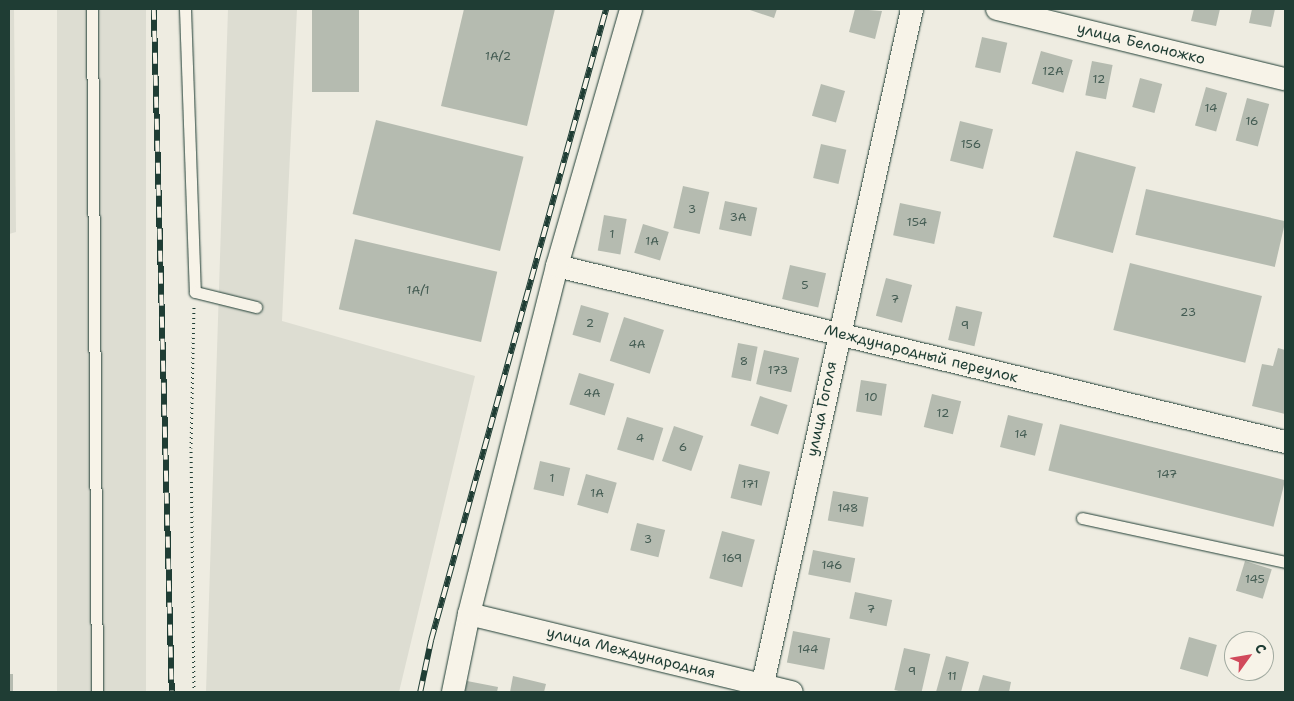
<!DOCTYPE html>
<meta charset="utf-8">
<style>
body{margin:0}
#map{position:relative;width:1294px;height:701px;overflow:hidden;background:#eeece1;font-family:"Shantell Sans",sans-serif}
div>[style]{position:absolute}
.built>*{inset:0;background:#ddddd2;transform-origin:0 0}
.building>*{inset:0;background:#b5bbb0;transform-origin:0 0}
.path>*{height:3px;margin-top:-1.5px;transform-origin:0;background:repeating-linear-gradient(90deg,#1f3d34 0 1px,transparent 0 5px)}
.roads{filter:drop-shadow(0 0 1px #1f3d34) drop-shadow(0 0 1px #1f3d34)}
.lane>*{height:11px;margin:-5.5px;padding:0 5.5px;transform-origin:5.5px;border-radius:5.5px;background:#f7f3e8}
.street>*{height:22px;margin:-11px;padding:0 11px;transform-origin:11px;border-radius:11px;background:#f7f3e8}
.rail>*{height:5.5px;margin-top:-2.75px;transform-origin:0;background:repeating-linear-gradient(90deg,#f7f3e8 0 11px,#1f3d34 0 22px);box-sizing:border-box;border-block:1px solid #1f3d34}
span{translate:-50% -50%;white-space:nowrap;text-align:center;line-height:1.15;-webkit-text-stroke:4px #f7f3e8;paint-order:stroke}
.number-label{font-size:12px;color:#445c53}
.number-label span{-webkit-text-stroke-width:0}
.street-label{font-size:15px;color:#1f3d34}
.frame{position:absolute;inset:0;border:10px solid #1f3d34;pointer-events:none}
.north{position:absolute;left:1224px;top:631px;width:50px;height:50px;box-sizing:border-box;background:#f7f3e8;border:1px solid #a1aaa0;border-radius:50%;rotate:58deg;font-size:14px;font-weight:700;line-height:20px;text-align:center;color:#1f3d34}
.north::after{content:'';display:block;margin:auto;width:18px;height:22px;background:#d1495b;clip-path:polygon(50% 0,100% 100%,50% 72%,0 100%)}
</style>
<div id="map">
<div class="built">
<i style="clip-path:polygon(9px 9px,14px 9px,16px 232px,9px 234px)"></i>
<i style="left:57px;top:9px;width:89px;height:683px"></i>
<i style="clip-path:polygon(228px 9px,297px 9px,282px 321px,475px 376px,399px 692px,206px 692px)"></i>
</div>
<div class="building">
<i style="left:312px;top:9px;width:47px;height:83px"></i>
<i style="clip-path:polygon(464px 9px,555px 9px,527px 126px,441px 106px)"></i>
<i style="clip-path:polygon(747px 9px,777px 9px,774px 18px)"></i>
<i style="clip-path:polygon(855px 9px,882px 11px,875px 39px,849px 32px)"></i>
<i style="clip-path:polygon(1194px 9px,1220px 9px,1216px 26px,1191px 21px)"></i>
<i style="clip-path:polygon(1252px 9px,1275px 9px,1271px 27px,1249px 23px)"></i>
<i style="left:982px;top:37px;width:26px;height:31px;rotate:13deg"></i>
<i style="left:1041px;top:51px;width:33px;height:34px;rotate:16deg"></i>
<i style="left:1092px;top:61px;width:21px;height:35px;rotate:11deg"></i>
<i style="left:1140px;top:78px;width:23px;height:30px;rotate:15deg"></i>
<i style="left:821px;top:84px;width:25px;height:33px;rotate:16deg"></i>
<i style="left:1206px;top:87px;width:22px;height:40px;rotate:16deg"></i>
<i style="left:1247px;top:98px;width:23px;height:44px;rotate:15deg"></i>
<i style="left:376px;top:120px;width:152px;height:97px;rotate:14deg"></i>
<i style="left:960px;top:121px;width:34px;height:41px;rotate:14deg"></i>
<i style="left:821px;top:144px;width:26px;height:35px;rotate:13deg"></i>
<i style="left:1076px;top:151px;width:62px;height:89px;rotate:15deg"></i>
<i style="left:683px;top:186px;width:27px;height:43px;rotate:13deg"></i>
<i style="left:1146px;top:189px;width:143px;height:47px;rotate:13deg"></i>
<i style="left:725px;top:201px;width:33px;height:29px;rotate:12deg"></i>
<i style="left:900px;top:203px;width:42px;height:33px;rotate:12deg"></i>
<i style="left:604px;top:215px;width:23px;height:36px;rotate:10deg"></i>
<i style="left:643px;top:224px;width:27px;height:30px;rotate:17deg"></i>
<i style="left:355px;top:239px;width:146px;height:72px;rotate:13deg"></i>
<i style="left:1130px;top:263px;width:136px;height:69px;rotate:14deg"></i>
<i style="left:790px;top:265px;width:37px;height:35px;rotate:13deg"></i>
<i style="left:886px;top:278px;width:27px;height:39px;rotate:15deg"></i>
<i style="left:581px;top:305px;width:29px;height:31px;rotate:16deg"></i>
<i style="left:956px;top:306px;width:27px;height:35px;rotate:13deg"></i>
<i style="left:624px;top:317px;width:42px;height:46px;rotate:18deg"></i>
<i style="left:738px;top:343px;width:20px;height:35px;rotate:11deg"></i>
<i style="clip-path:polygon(1278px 348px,1285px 350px,1285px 414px,1252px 406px,1262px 364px,1273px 366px)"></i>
<i style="left:764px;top:350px;width:36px;height:35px;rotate:13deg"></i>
<i style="left:579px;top:373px;width:37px;height:33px;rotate:17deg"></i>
<i style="left:861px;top:380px;width:26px;height:32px;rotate:9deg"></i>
<i style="left:932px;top:394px;width:30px;height:34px;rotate:14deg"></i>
<i style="left:760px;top:396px;width:29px;height:31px;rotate:18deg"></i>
<i style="left:1008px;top:415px;width:36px;height:33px;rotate:14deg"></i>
<i style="left:627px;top:417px;width:38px;height:34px;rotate:17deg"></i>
<i style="left:1060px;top:424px;width:232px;height:48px;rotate:14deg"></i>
<i style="left:674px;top:426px;width:31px;height:37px;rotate:19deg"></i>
<i style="left:540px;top:461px;width:31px;height:29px;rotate:13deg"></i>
<i style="left:739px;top:464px;width:32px;height:35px;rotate:14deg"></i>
<i style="left:586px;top:474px;width:32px;height:32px;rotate:16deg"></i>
<i style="left:833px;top:491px;width:36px;height:30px;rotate:10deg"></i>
<i style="left:637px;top:523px;width:29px;height:28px;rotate:14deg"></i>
<i style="left:722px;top:531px;width:34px;height:49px;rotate:15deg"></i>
<i style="left:813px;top:550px;width:43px;height:25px;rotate:11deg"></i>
<i style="left:1245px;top:561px;width:28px;height:31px;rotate:17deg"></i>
<i style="left:855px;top:592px;width:38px;height:27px;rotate:12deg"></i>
<i style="left:793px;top:631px;width:38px;height:32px;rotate:11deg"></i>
<i style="left:1189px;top:637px;width:29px;height:33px;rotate:16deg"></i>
<i style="left:904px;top:648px;width:27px;height:43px;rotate:13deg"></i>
<i style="clip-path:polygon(946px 656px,969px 662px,961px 692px,936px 692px)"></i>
<i style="left:9px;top:674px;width:4px;height:18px"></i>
<i style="clip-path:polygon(983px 675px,1011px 682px,1009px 692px,978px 692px)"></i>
<i style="clip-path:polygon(513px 676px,546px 684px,544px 692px,510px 692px)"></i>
<i style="clip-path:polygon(467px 681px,498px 687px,497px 692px,465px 692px)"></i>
</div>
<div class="path">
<i style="left:194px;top:692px;width:244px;rotate:-90.7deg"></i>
<i style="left:191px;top:448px;width:141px;rotate:-88.8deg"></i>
</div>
<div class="roads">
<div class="lane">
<i style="left:92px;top:9px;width:683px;rotate:89.58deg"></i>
<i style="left:185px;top:9px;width:283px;rotate:88deg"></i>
<i style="left:195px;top:292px;width:63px;rotate:13.8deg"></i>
<i style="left:1082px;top:518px;width:208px;rotate:12.2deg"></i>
</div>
<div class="street">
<i style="left:997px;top:9px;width:296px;rotate:13.7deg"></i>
<i style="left:557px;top:266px;width:749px;rotate:13.59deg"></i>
<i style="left:469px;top:614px;width:332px;rotate:13.6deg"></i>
<i style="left:453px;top:692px;width:80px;rotate:-78.4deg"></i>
<i style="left:469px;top:614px;width:359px;rotate:-75.8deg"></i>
<i style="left:557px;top:266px;width:267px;rotate:-73.9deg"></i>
<i style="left:761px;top:692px;width:699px;rotate:-77.53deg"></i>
</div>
</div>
<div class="rail">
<i style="left:154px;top:9px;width:683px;rotate:88.49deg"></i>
<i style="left:420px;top:692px;width:53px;rotate:-78.1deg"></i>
<i style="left:431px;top:640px;width:655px;rotate:-74.5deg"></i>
</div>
<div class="number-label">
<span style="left:498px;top:57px">1А/2</span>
<span style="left:1053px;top:72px">12А</span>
<span style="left:1099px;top:80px">12</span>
<span style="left:1211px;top:109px">14</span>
<span style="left:1252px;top:122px">16</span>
<span style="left:971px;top:145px">156</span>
<span style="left:692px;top:210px">3</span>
<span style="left:738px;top:218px">3А</span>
<span style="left:917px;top:223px">154</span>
<span style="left:612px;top:235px">1</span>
<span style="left:652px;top:242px">1А</span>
<span style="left:805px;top:286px">5</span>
<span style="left:418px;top:291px">1А/1</span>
<span style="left:895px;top:300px">7</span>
<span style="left:1188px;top:313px">23</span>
<span style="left:590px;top:324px">2</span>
<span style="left:965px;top:326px">9</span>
<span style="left:637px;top:345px">4А</span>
<span style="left:744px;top:362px">8</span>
<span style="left:778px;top:371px">173</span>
<span style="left:592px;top:394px">4А</span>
<span style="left:871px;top:398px">10</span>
<span style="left:943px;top:414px">12</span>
<span style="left:1021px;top:435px">14</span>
<span style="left:640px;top:439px">4</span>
<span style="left:683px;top:448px">6</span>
<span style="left:1167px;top:475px">147</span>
<span style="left:552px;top:479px">1</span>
<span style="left:750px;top:485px">171</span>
<span style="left:597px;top:494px">1А</span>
<span style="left:848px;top:509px">148</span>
<span style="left:648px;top:540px">3</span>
<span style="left:732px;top:559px">169</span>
<span style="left:832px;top:566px">146</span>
<span style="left:1255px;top:580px">145</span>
<span style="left:871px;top:610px">7</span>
<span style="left:808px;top:650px">144</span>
<span style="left:912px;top:672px">9</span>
<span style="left:952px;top:677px">11</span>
</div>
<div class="street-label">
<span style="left:1141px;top:44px;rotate:14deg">улица Белоножко</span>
<span style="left:921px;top:354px;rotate:14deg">Международный переулок</span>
<span style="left:822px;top:409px;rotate:-78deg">улица Гоголя</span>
<span style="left:631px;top:653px;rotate:14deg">улица Международная</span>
</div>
<div class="frame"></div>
<div class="north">С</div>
</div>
